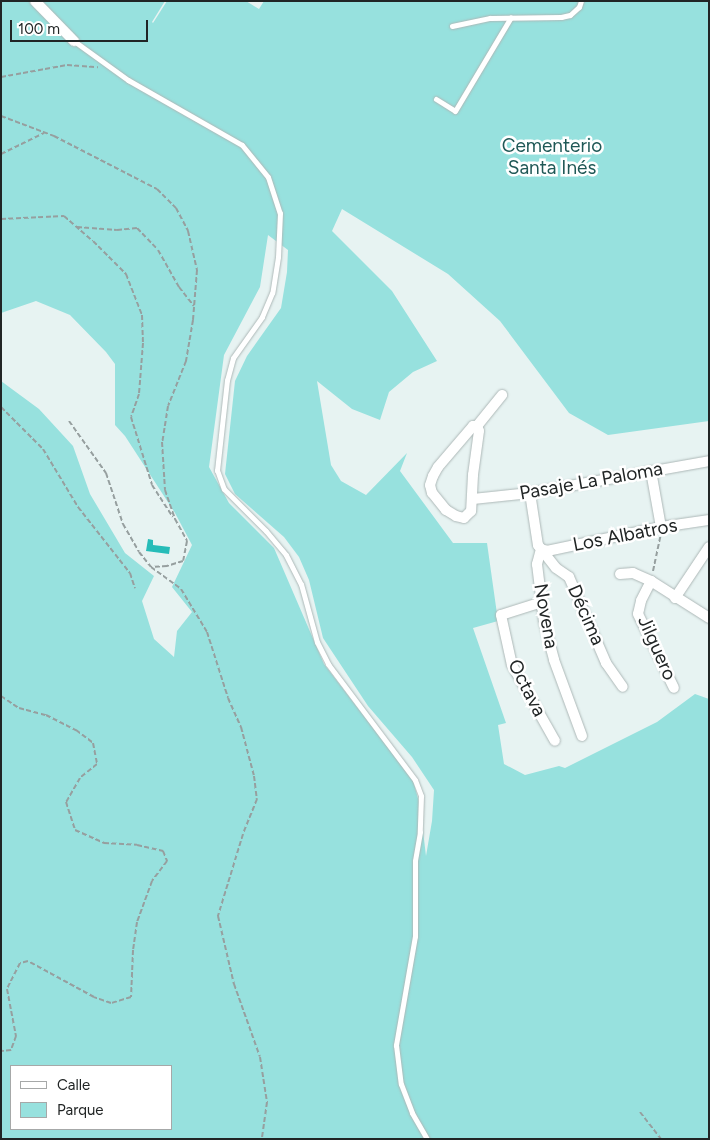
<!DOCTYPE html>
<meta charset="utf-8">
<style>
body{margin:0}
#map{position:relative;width:710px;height:1140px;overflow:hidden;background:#e7f3f2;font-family:Figtree,sans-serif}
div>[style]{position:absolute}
.green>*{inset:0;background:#97e1de}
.water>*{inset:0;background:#26bcb8}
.path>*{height:2px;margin-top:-1px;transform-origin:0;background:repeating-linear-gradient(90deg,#969f9f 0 5px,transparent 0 7.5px)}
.roads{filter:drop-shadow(0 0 1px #adb8b7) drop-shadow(0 0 1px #adb8b7)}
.service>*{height:5px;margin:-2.5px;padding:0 2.5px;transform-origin:2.5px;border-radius:2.5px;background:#fff}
.minor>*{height:10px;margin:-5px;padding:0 5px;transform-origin:5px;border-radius:5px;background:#fff}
span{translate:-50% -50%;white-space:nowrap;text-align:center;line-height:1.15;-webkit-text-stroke:5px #fff;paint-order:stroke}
.park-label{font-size:19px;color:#1f5856}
.street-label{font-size:19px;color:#212525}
.frame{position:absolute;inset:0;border:2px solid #212525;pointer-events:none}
.legend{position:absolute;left:10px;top:1065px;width:162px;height:65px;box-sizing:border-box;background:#fff;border:1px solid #a6a8a8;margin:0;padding:6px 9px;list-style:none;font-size:15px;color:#212525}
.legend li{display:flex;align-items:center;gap:10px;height:25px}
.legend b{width:25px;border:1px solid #a6a8a8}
.scale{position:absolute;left:10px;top:20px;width:138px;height:22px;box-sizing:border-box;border:2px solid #212525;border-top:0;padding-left:6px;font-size:15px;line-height:18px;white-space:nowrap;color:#212525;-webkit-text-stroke:4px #fff;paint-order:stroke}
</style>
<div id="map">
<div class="green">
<i style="clip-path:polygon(evenodd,1px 1px,165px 1px,152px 22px,153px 23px,167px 1px,246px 1px,259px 9px,264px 1px,709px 1px,709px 421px,608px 435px,569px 413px,500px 321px,448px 274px,342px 209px,332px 231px,392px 291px,437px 361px,413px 372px,389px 392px,380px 420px,352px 409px,317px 381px,331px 465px,341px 481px,366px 495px,407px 453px,400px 471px,453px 543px,487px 543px,498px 621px,473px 628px,506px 723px,498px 725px,504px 764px,525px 775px,559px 766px,565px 768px,657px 722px,695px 694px,709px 699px,709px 1139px,1px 1139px,1px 381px,39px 409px,73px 446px,90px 494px,125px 553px,154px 576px,142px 601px,154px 639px,174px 657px,177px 631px,192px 612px,172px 587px,192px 545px,175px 513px,125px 436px,115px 425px,115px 364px,106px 352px,70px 315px,36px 301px,1px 313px,1px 1px,268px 235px,288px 250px,287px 272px,281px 308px,247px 356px,235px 381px,225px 474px,235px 494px,284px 537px,299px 557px,309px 580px,323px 638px,368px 706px,412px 757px,434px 790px,432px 821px,426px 856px,420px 806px,413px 780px,324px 664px,274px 548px,229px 503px,209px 467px,224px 355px,260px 287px,268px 235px,1px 1px,11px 1066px,171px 1066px,171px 1129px,11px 1129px,11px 1066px)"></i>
</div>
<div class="water">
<i style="clip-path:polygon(148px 539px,153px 540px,153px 545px,170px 547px,169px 554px,146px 551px)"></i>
</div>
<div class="path">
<i style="left:1px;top:77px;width:67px;rotate:-10.3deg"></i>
<i style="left:67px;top:65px;width:31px;rotate:4deg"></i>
<i style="left:1px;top:116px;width:57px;rotate:20.7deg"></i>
<i style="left:54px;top:136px;width:116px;rotate:27.2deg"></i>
<i style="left:157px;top:189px;width:27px;rotate:45deg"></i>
<i style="left:176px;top:208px;width:26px;rotate:62deg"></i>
<i style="left:188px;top:231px;width:40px;rotate:77deg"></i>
<i style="left:197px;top:270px;width:50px;rotate:94.6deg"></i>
<i style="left:193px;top:320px;width:42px;rotate:99.7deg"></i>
<i style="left:186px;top:361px;width:48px;rotate:111.8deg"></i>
<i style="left:168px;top:406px;width:36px;rotate:99deg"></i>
<i style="left:162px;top:442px;width:48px;rotate:86.4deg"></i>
<i style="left:165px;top:490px;width:31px;rotate:71deg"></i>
<i style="left:175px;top:519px;width:25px;rotate:61deg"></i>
<i style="left:187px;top:541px;width:20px;rotate:101deg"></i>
<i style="left:183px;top:561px;width:17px;rotate:163deg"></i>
<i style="left:167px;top:566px;width:16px;rotate:176deg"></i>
<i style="left:1px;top:154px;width:48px;rotate:-26deg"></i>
<i style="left:1px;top:219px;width:63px;rotate:-2.7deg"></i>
<i style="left:64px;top:216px;width:38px;rotate:41deg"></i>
<i style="left:93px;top:241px;width:47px;rotate:45deg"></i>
<i style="left:126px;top:274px;width:44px;rotate:68.7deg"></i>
<i style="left:142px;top:315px;width:28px;rotate:88deg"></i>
<i style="left:143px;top:343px;width:51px;rotate:94.5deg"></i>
<i style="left:139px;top:394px;width:24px;rotate:109deg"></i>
<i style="left:131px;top:417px;width:71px;rotate:72.8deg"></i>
<i style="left:152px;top:485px;width:38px;rotate:57deg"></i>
<i style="left:77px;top:227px;width:40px;rotate:4.3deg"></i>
<i style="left:117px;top:230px;width:20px;rotate:-6deg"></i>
<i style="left:137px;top:228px;width:30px;rotate:46deg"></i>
<i style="left:158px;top:250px;width:43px;rotate:60.4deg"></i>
<i style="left:179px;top:287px;width:24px;rotate:52deg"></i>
<i style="left:1px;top:407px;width:59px;rotate:45deg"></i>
<i style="left:43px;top:449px;width:68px;rotate:58.9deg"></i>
<i style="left:78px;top:507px;width:84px;rotate:51.8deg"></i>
<i style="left:130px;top:573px;width:16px;rotate:72deg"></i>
<i style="left:69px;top:421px;width:64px;rotate:54.6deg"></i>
<i style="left:106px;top:473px;width:54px;rotate:71.6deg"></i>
<i style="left:123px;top:524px;width:32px;rotate:60deg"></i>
<i style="left:139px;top:552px;width:19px;rotate:51deg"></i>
<i style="left:151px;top:567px;width:37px;rotate:36deg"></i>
<i style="left:181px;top:589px;width:50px;rotate:58.8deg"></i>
<i style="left:207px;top:632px;width:69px;rotate:72.3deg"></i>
<i style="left:228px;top:698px;width:32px;rotate:66deg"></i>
<i style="left:241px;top:727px;width:51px;rotate:75.1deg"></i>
<i style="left:254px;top:776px;width:23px;rotate:83deg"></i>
<i style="left:257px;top:799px;width:38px;rotate:112deg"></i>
<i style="left:243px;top:834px;width:86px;rotate:107deg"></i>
<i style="left:218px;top:916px;width:70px;rotate:76.8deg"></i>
<i style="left:234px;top:984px;width:77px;rotate:70.4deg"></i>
<i style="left:260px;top:1057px;width:46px;rotate:81.2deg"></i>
<i style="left:267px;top:1102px;width:37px;rotate:98deg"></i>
<i style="left:653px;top:571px;width:35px;rotate:-78deg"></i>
<i style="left:1px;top:696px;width:22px;rotate:34deg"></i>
<i style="left:19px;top:708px;width:28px;rotate:15deg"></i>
<i style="left:46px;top:715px;width:34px;rotate:27deg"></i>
<i style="left:76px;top:730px;width:21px;rotate:37deg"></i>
<i style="left:93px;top:743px;width:21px;rotate:79deg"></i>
<i style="left:97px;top:764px;width:22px;rotate:141deg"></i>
<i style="left:80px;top:778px;width:28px;rotate:120deg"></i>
<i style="left:66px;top:802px;width:29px;rotate:72deg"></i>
<i style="left:75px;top:830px;width:32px;rotate:24deg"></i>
<i style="left:104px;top:843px;width:33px;rotate:3deg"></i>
<i style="left:137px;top:845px;width:27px;rotate:13deg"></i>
<i style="left:163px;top:851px;width:11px;rotate:68deg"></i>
<i style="left:167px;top:861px;width:25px;rotate:127deg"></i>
<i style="left:152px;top:881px;width:44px;rotate:110.1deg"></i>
<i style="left:137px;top:922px;width:28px;rotate:98deg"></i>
<i style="left:133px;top:950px;width:47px;rotate:92.4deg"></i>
<i style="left:131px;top:997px;width:21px;rotate:163deg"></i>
<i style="left:111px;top:1003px;width:18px;rotate:-161deg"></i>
<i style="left:94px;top:997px;width:75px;rotate:-151.4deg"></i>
<i style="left:28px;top:961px;width:8px;rotate:166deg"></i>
<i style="left:20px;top:963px;width:29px;rotate:117deg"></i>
<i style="left:7px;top:989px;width:48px;rotate:79.2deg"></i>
<i style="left:16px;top:1036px;width:15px;rotate:110deg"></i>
<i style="left:11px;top:1050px;width:10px;rotate:174deg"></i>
<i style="left:640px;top:1112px;width:34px;rotate:52deg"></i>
</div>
<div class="roads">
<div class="service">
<i style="left:452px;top:26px;width:39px;rotate:-12deg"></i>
<i style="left:490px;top:18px;width:71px;rotate:-0.8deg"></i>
<i style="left:561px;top:17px;width:9px;rotate:-13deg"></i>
<i style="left:570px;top:15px;width:12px;rotate:-42deg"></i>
<i style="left:579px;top:7px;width:6px;rotate:-72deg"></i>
<i style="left:74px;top:41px;width:67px;rotate:35.8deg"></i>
<i style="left:128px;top:80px;width:131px;rotate:29.7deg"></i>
<i style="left:242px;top:145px;width:41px;rotate:50.9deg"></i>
<i style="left:268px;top:177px;width:38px;rotate:72deg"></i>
<i style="left:280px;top:213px;width:44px;rotate:92.6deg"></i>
<i style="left:278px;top:257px;width:36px;rotate:99deg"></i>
<i style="left:272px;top:293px;width:26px;rotate:113deg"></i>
<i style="left:262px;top:317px;width:50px;rotate:125.3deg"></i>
<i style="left:233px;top:358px;width:23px;rotate:105deg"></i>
<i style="left:227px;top:380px;width:91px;rotate:96.3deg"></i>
<i style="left:217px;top:470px;width:20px;rotate:70deg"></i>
<i style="left:224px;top:489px;width:59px;rotate:45deg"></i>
<i style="left:266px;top:531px;width:31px;rotate:50deg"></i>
<i style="left:286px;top:555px;width:33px;rotate:63deg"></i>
<i style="left:301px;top:584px;width:60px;rotate:74.6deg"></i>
<i style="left:317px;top:642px;width:25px;rotate:63deg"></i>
<i style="left:328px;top:664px;width:145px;rotate:53.1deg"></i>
<i style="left:415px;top:780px;width:17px;rotate:69deg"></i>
<i style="left:421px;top:796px;width:36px;rotate:92deg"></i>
<i style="left:420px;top:832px;width:29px;rotate:100deg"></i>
<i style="left:415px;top:861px;width:75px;rotate:90deg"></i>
<i style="left:415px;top:936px;width:111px;rotate:99.9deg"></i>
<i style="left:396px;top:1045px;width:39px;rotate:83deg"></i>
<i style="left:401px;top:1084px;width:31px;rotate:69deg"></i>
<i style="left:412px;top:1113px;width:30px;rotate:60deg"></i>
<i style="left:436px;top:99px;width:22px;rotate:32deg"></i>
<i style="left:455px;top:111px;width:109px;rotate:-59.2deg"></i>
</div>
<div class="minor">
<i style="left:35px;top:1px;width:56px;rotate:45.7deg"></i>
<i style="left:477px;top:426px;width:5px;rotate:68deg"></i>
<i style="left:479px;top:431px;width:44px;rotate:97.8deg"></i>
<i style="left:473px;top:475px;width:36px;rotate:93deg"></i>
<i style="left:471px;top:511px;width:10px;rotate:135deg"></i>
<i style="left:464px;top:518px;width:8px;rotate:-166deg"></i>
<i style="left:456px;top:516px;width:12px;rotate:-149deg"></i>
<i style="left:446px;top:510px;width:22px;rotate:-129deg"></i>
<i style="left:432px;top:493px;width:8px;rotate:-104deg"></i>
<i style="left:430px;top:485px;width:9px;rotate:-72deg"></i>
<i style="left:433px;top:476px;width:10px;rotate:-61deg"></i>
<i style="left:438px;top:467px;width:54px;rotate:-49.5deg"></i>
<i style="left:473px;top:426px;width:4px"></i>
<i style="left:477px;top:426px;width:40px;rotate:-51deg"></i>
<i style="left:651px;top:471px;width:57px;rotate:79.9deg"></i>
<i style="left:530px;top:493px;width:53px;rotate:81.3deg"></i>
<i style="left:538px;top:545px;width:29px;rotate:52deg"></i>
<i style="left:556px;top:568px;width:16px;rotate:35deg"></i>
<i style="left:569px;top:577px;width:94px;rotate:66.7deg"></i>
<i style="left:606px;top:663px;width:29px;rotate:55deg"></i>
<i style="left:473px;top:499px;width:57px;rotate:-6deg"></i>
<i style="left:530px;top:493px;width:182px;rotate:-10.1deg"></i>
<i style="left:541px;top:549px;width:16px;rotate:105deg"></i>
<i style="left:537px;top:564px;width:58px;rotate:83.1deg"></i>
<i style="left:544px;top:622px;width:39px;rotate:75deg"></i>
<i style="left:554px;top:660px;width:81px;rotate:69.8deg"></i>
<i style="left:541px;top:549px;width:6px;rotate:18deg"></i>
<i style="left:547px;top:551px;width:116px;rotate:-11.9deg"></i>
<i style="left:661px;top:527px;width:49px;rotate:-8.3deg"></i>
<i style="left:620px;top:574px;width:13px;rotate:-4deg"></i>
<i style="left:633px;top:573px;width:20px;rotate:24deg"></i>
<i style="left:651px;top:581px;width:69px;rotate:32.5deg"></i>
<i style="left:651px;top:581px;width:22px;rotate:117deg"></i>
<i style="left:641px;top:601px;width:13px;rotate:103deg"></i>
<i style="left:638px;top:614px;width:82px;rotate:64.1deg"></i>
<i style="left:675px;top:598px;width:61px;rotate:-56.3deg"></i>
<i style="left:542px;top:602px;width:43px;rotate:162.4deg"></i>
<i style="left:501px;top:615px;width:51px;rotate:77.6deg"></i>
<i style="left:512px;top:665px;width:87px;rotate:60.5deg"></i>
</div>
</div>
<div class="park-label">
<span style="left:552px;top:157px">Cementerio<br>Santa Inés</span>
</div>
<div class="street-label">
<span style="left:591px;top:481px;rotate:-10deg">Pasaje La Paloma</span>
<span style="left:625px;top:535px;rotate:-11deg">Los Albatros</span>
<span style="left:586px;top:615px;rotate:66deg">Décima</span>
<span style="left:546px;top:616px;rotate:80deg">Novena</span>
<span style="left:657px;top:648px;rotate:66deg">Jilguero</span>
<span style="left:527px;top:688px;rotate:63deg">Octava</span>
</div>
<div class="frame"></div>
<ul class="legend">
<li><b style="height:6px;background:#fff"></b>Calle</li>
<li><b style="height:14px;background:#97e1de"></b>Parque</li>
</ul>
<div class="scale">100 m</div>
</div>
